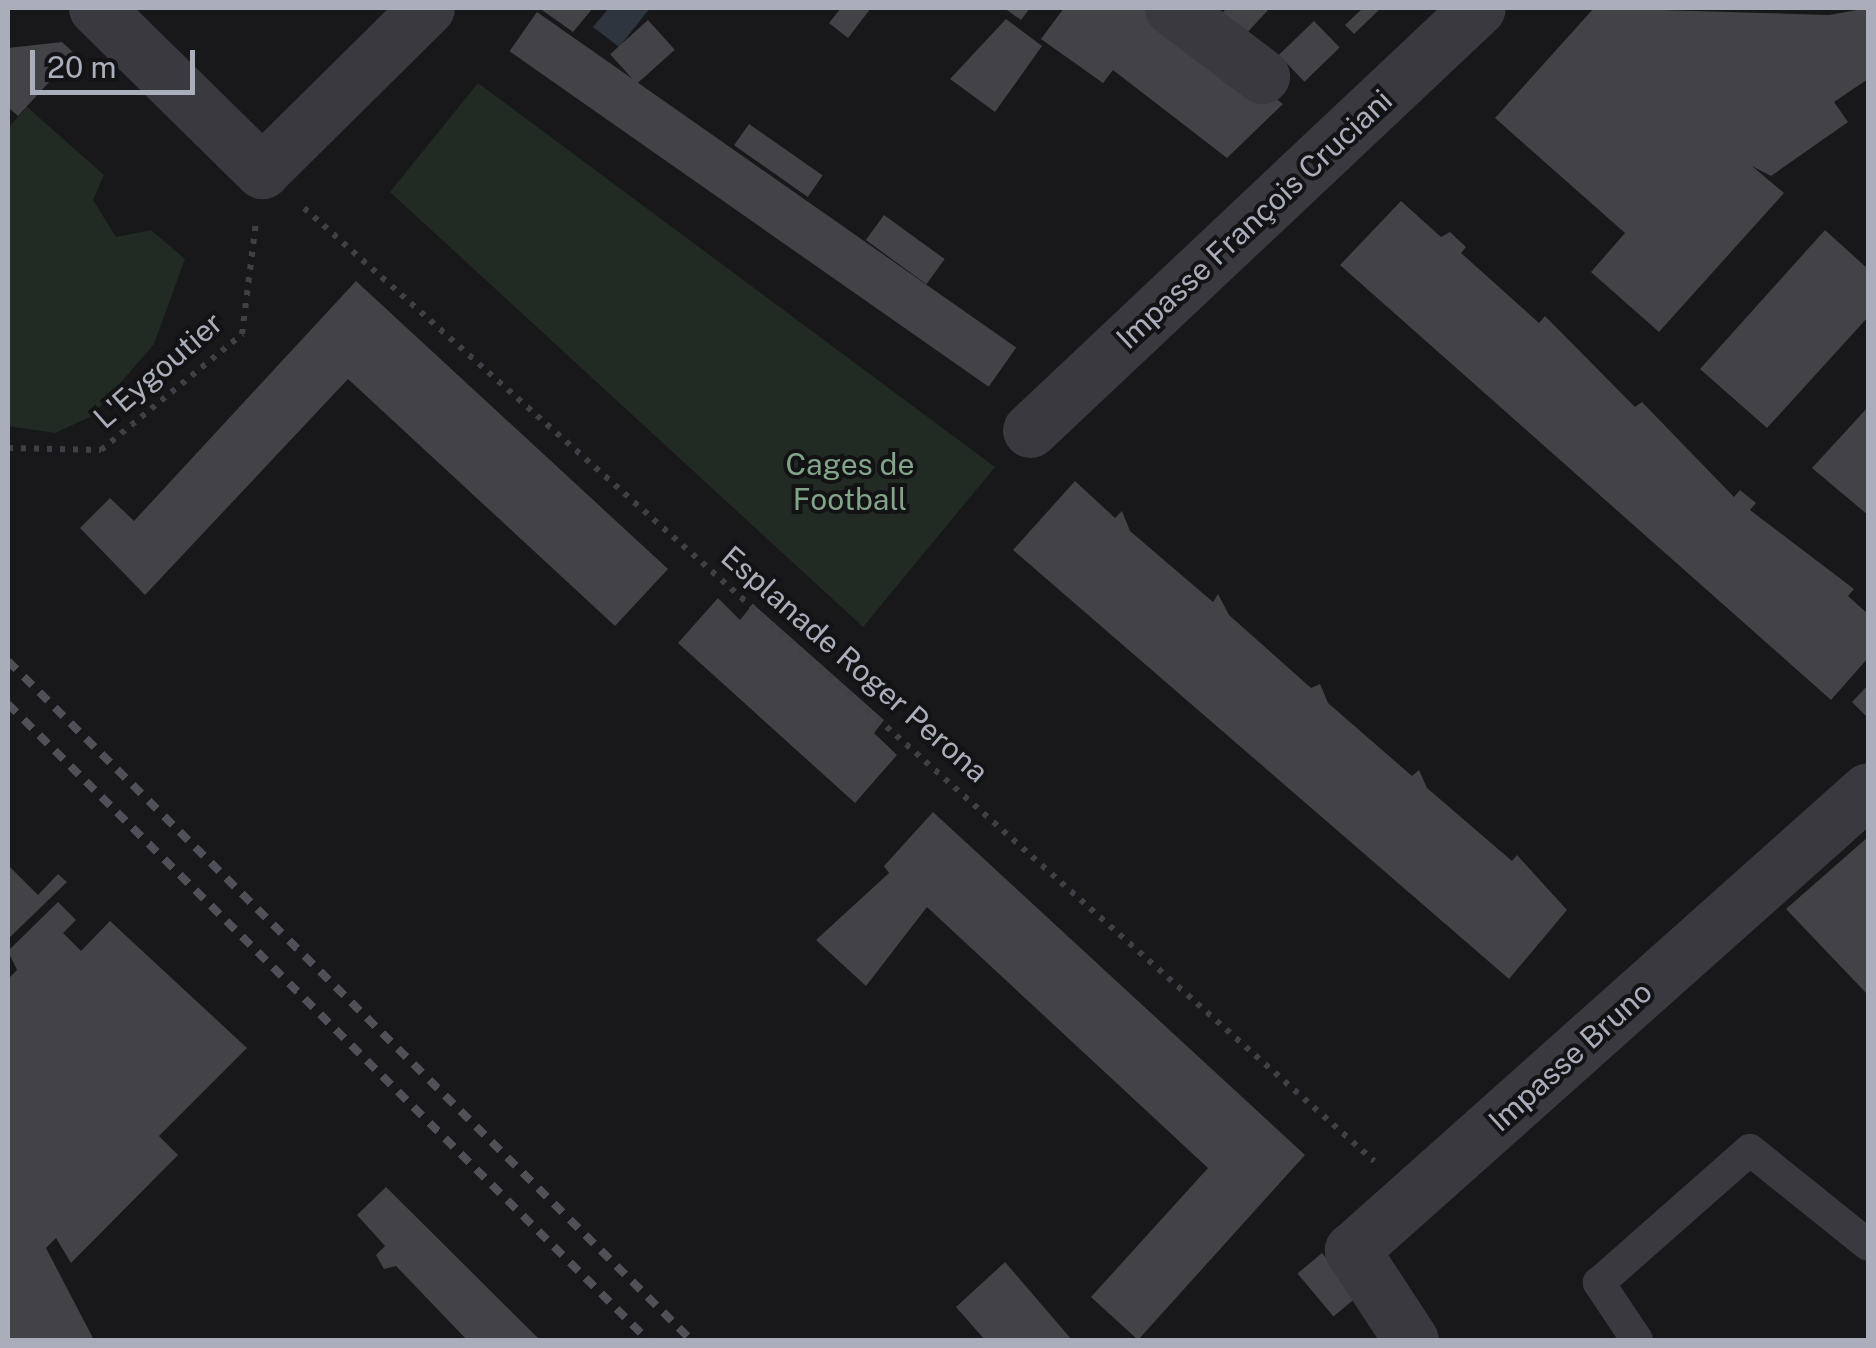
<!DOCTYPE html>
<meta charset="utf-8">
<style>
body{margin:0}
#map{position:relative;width:1876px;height:1348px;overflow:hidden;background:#18181a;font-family:"Public Sans",sans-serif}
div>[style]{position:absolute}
.green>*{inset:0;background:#222a24}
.water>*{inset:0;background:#2e353e}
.building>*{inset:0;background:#424247;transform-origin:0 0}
.path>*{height:6px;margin-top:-3px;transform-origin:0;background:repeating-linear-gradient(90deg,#3f4046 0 5px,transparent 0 13px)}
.service>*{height:32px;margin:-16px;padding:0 16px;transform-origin:16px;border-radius:16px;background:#39393f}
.minor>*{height:55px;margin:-27.5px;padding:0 27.5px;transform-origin:27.5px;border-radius:27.5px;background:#39393f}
.rail>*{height:8px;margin-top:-4px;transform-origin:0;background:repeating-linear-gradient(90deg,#505158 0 12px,transparent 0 22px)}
span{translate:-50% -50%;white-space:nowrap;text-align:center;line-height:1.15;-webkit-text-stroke:8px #131315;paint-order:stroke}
.street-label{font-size:30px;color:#aaadba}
.park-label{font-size:30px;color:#82a489}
.frame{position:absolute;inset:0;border:10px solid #aaadba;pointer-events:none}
.scale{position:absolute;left:30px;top:50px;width:165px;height:45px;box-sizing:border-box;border:5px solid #aaadba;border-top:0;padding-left:12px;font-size:30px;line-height:35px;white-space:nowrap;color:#aaadba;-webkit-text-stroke:8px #131315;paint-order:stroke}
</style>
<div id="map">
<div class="green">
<i style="clip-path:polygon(478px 83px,995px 467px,863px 627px,390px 192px)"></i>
<i style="clip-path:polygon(27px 107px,104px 175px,93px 200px,116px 237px,151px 230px,185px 259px,154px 344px,92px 416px,55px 433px,8px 426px,8px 128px)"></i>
</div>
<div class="water">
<i style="clip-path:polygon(609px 8px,650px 8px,619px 47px,593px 27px)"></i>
</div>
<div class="building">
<i style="clip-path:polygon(539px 8px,593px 8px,573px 32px)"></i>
<i style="clip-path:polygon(841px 8px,871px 8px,848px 38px,829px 23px)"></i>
<i style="clip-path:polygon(1004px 8px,1030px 8px,1021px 20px)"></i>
<i style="clip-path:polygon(1064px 8px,1147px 8px,1283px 104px,1227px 158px,1113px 70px,1103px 83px,1041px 39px)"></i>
<i style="clip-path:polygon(1227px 8px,1270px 8px,1243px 37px,1219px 16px)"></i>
<i style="clip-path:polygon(1363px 8px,1381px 8px,1354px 34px,1345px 25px)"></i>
<i style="clip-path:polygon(1594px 8px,1829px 15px,1868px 8px,1868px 79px,1834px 102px,1848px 122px,1771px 176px,1752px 166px,1784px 193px,1659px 332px,1591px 272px,1625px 233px,1495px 118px)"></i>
<i style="left:537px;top:12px;width:585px;height:48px;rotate:35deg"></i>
<i style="clip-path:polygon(1006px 19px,1042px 46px,995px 112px,950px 79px)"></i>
<i style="left:648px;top:20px;width:40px;height:51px;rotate:48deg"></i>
<i style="left:1314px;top:21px;width:37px;height:49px;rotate:46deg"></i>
<i style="clip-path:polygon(62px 42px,75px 54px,18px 116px,8px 107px,8px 48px)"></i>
<i style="left:749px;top:124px;width:90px;height:26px;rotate:35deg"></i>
<i style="clip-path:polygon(1401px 201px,1441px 237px,1450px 232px,1466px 247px,1461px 253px,1539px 323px,1545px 316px,1635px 407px,1642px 402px,1734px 497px,1740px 490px,1756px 503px,1750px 510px,1854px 589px,1848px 596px,1868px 614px,1868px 658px,1831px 700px,1340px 265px)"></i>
<i style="left:884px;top:215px;width:75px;height:31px;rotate:36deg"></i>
<i style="clip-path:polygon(1825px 230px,1868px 269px,1868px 317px,1767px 428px,1700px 369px)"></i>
<i style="clip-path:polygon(356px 281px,668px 569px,615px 626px,348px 379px,145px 595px,80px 528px,110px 498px,134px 521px)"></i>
<i style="clip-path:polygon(1868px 407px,1868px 515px,1812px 468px)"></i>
<i style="clip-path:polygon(1075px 481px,1115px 518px,1122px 511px,1130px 531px,1213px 602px,1218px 594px,1229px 615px,1311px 688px,1320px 684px,1328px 703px,1412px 776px,1419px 770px,1427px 788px,1512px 861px,1517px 855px,1567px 910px,1509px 979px,1013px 550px)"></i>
<i style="clip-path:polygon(718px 598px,740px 620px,753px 604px,884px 720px,874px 733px,897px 755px,855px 803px,678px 643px)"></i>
<i style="clip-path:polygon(1868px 685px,1868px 718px,1852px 702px)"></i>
<i style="clip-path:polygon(933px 812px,1305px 1155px,1138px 1340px,1091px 1297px,1208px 1168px,927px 907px,866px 986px,816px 940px,889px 873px,884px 866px)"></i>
<i style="clip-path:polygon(1868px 837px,1868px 995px,1786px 909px)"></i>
<i style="clip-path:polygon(8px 865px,38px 895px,58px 874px,67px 882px,8px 939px)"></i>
<i style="clip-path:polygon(58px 902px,76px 920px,63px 933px,81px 951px,110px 921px,247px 1048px,159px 1136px,178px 1155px,71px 1263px,56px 1238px,46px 1248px,94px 1340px,8px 1340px,8px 979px,17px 970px,8px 951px)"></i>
<i style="clip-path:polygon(386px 1187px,540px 1340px,467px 1340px,396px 1266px,384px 1269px,376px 1255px,385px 1246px,357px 1215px)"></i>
<i style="left:1322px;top:1253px;width:56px;height:32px;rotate:50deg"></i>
<i style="clip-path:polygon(1005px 1262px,1072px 1340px,985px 1340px,956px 1307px)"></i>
</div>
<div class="path">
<i style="left:304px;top:208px;width:1433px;rotate:41.69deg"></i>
<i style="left:8px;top:448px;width:93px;rotate:1.2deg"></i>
<i style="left:101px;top:450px;width:183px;rotate:-39.4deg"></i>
<i style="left:242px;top:334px;width:113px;rotate:-82.9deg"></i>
</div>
<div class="service">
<i style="left:1637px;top:1340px;width:69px;rotate:-123.7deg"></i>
<i style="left:1599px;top:1283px;width:201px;rotate:-41.4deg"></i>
<i style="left:1750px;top:1150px;width:151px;rotate:38.8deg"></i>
</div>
<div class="minor">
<i style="left:96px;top:8px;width:233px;rotate:44.5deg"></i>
<i style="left:262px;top:171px;width:232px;rotate:-44.7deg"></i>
<i style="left:1172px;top:8px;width:113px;rotate:37.1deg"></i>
<i style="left:1030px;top:430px;width:615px;rotate:-43.29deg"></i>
<i style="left:1411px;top:1340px;width:108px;rotate:-123.2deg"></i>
<i style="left:1352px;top:1250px;width:691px;rotate:-41.72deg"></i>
</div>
<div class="rail">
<i style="left:8px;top:661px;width:963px;rotate:44.83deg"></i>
<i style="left:8px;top:704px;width:902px;rotate:44.82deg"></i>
</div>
<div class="street-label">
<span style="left:1254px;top:219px;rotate:-43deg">Impasse François Cruciani</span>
<span style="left:158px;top:370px;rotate:-41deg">L'Eygoutier</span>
<span style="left:855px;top:664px;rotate:41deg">Esplanade Roger Perona</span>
<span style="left:1570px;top:1056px;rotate:-42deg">Impasse Bruno</span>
</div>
<div class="park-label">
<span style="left:850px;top:481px">Cages de<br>Football</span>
</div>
<div class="frame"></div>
<div class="scale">20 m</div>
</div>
